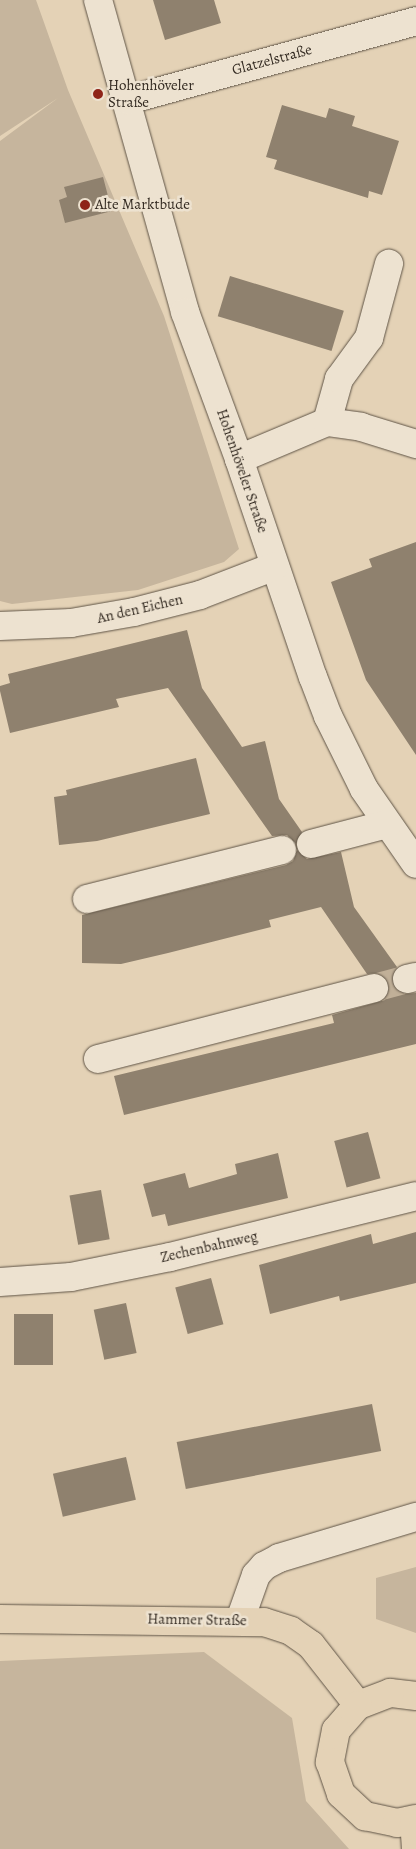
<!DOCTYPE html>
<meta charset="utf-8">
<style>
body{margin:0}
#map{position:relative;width:416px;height:1849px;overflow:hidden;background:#e4d2b6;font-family:Alegreya,serif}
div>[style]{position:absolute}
.green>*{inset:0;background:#c6b59d}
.building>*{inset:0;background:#8f816e;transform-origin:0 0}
.minor-tunnel>*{height:28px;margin-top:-14px;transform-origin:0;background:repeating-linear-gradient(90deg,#c1b098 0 28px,transparent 0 42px)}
.roads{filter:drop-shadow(0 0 1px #5f5446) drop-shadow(0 0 1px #5f5446)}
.minor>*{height:28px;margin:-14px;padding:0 14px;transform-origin:14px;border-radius:14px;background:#ede2d0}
.major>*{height:28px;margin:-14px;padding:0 14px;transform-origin:14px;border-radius:14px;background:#e4d2b6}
.dots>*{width:14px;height:14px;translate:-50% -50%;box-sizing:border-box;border:2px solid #ede2d0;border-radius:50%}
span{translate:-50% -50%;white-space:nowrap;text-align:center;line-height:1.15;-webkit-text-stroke:5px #ede2d0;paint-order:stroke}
.street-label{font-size:15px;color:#332a21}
.poi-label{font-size:15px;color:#332a21}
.left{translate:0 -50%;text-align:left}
</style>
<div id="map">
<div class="green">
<i style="clip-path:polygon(0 0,36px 0,68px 90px,164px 316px,239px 549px,224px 562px,138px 590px,12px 604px,0 601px,0 141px,58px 98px,0 136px)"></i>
<i style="clip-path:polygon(416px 1567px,416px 1633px,376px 1619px,376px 1578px)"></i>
<i style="clip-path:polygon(204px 1652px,292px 1718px,306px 1801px,349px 1849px,0 1849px,0 1661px)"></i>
</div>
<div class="building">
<i style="clip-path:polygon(153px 0,214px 0,221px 23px,165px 40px)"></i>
<i style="clip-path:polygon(282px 105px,326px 118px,329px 108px,355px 116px,352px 126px,399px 141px,382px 195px,369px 191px,368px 198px,274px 169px,277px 160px,266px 157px)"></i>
<i style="clip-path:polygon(103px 177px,112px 211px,65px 223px,59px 200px,67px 197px,64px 187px)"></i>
<i style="left:230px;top:276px;width:119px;height:42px;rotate:17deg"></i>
<i style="clip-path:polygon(416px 542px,416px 755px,366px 680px,331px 582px,372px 567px,369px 559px)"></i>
<i style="clip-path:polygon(187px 630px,202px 688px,242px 747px,265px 741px,279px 799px,302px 832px,296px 844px,287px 835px,272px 836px,168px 688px,116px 699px,119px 707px,10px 733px,0 691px,0 686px,10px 683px,8px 674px)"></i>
<i style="clip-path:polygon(196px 758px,210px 814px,97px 841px,59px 845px,54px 797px,67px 795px,66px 790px)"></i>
<i style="clip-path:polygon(297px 850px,307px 859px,341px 852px,354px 907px,397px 967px,392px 975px,395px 989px,403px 994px,416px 993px,416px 1044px,124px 1115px,114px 1076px,334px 1023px,332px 1015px,385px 1000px,389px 985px,385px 977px,378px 973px,367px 974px,321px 907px,269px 920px,271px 927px,168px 953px,121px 964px,82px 963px,82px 915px,286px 865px,293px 861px)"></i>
<i style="left:368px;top:1132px;width:48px;height:35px;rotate:75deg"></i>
<i style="clip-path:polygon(278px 1153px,288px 1198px,168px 1226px,165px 1214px,152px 1217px,143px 1184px,185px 1173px,189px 1188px,237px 1174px,235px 1164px)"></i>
<i style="left:101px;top:1190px;width:50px;height:32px;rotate:80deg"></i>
<i style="clip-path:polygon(416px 1232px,416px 1283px,340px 1301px,339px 1296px,270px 1314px,259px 1265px,371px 1234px,373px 1244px)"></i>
<i style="left:211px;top:1278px;width:48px;height:37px;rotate:75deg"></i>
<i style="left:126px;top:1303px;width:51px;height:33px;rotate:78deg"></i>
<i style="left:53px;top:1314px;width:51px;height:39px;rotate:90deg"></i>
<i style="left:372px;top:1404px;width:48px;height:199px;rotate:79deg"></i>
<i style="left:126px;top:1457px;width:44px;height:75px;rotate:77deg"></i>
</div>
<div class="minor-tunnel">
<i style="left:374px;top:988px;width:34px;rotate:-15deg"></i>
</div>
<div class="roads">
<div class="minor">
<i style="left:98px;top:0;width:324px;rotate:74.4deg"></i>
<i style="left:185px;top:312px;width:157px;rotate:69.8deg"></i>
<i style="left:239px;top:459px;width:230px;rotate:71.3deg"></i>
<i style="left:313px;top:677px;width:42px;rotate:69deg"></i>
<i style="left:328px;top:716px;width:81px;rotate:63.7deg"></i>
<i style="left:364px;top:789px;width:91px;rotate:55.3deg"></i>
<i style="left:128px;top:100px;width:299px;rotate:-15.3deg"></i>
<i style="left:327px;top:422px;width:45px;rotate:-74.4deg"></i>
<i style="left:339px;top:379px;width:51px;rotate:-53.8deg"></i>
<i style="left:369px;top:338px;width:77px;rotate:-74.9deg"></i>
<i style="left:239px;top:459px;width:95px;rotate:-22.8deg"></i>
<i style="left:327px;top:422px;width:34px;rotate:8deg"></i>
<i style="left:361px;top:427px;width:58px;rotate:17.2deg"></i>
<i style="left:0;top:626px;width:71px;rotate:-2.4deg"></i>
<i style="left:71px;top:623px;width:64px;rotate:-9.9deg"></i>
<i style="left:134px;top:612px;width:68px;rotate:-14.4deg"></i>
<i style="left:200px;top:595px;width:80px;rotate:-21.1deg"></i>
<i style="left:311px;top:844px;width:79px;rotate:-14.7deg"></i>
<i style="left:87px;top:899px;width:201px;rotate:-14.1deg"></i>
<i style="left:407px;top:979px;width:9px;rotate:-13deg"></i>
<i style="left:98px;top:1059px;width:285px;rotate:-14.4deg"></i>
<i style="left:0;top:1282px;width:71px;rotate:-4deg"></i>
<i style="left:71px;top:1277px;width:101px;rotate:-11.4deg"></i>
<i style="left:170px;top:1257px;width:253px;rotate:-13.9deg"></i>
<i style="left:240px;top:1620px;width:48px;rotate:-70.4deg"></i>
<i style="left:256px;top:1575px;width:12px;rotate:-48deg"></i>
<i style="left:264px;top:1566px;width:17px;rotate:-28deg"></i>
<i style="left:279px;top:1558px;width:143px;rotate:-16.7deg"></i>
</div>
<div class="major">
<i style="left:0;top:1619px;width:264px;rotate:0.7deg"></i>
<i style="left:264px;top:1622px;width:28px;rotate:18deg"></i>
<i style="left:291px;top:1631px;width:24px;rotate:35deg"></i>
<i style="left:311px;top:1645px;width:76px;rotate:51.9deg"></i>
<i style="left:416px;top:1696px;width:26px;rotate:-173deg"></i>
<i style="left:390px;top:1693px;width:34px;rotate:159deg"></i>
<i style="left:358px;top:1705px;width:33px;rotate:131deg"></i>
<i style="left:336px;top:1730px;width:33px;rotate:101deg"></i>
<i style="left:330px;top:1762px;width:34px;rotate:71deg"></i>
<i style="left:341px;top:1794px;width:33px;rotate:43deg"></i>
<i style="left:365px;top:1816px;width:33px;rotate:12deg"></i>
<i style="left:397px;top:1823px;width:19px;rotate:-12deg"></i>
<i style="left:414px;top:1820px;width:29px;rotate:86deg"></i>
</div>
</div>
<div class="dots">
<i style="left:98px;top:94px;background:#8f2418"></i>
<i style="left:85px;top:205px;background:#8f2418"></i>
</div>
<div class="street-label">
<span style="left:272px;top:60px;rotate:-15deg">Glatzelstraße</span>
<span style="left:242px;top:471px;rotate:71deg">Hohenhöveler Straße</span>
<span style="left:140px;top:609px;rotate:-13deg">An den Eichen</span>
<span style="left:209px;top:1247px;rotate:-13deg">Zechenbahnweg</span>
<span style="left:197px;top:1620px;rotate:1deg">Hammer Straße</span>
</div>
<div class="poi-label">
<span class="left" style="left:108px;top:94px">Hohenhöveler<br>Straße</span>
<span class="left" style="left:95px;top:205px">Alte Marktbude</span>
</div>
</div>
